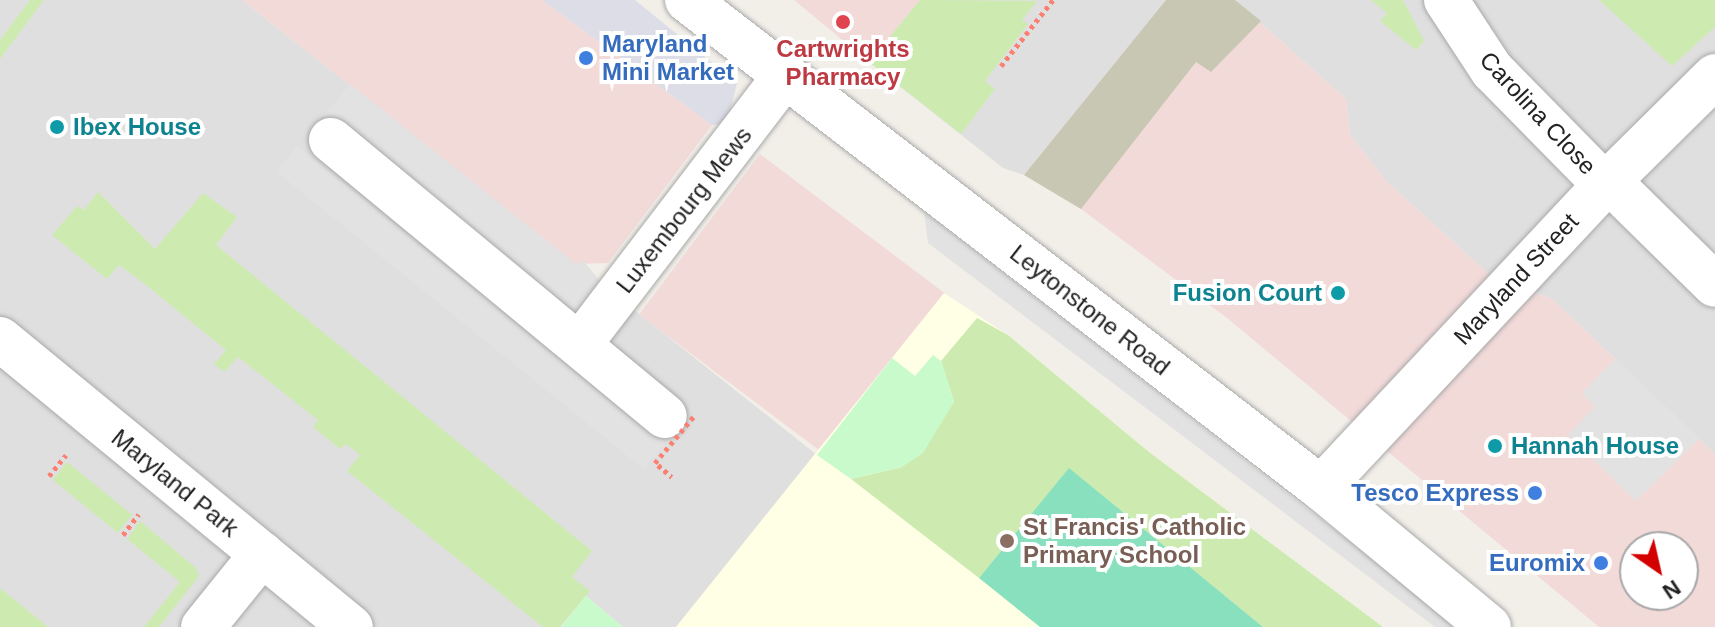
<!DOCTYPE html>
<style>
body{margin:0}
#map{position:relative;width:1715px;height:627px;overflow:hidden;background:#f2efe9;font-family:Arial,sans-serif}
div>[style]{position:absolute}
.residential>*{inset:0;background:#e0dfdf}
.commercial>*{inset:0;background:#f2dad9;transform-origin:0 0}
.education>*{inset:0;background:#ffffe5}
.construction>*{inset:0;background:#c7c7b4}
.grass>*{inset:0;background:#cdebb0;transform-origin:0 0}
.park>*{inset:0;background:#c8facc}
.pitch>*{inset:0;background:#88e0be}
.parking>*{inset:0;background:#e2e2e2;transform-origin:0 0}
.plaza>*{inset:0;background:#dddde8}
.path>*{height:5px;margin-top:-2.5px;transform-origin:0;background:repeating-linear-gradient(90deg,#fa8072 0 4px,transparent 0 8px)}
.roads{filter:drop-shadow(0 0 2px #a9a9a9) drop-shadow(0 0 2px #a9a9a9)}
.minor>*{height:44px;margin:-22px;padding:0 22px;transform-origin:22px;border-radius:22px;background:#fff}
.path-bridge>*{height:5px;margin-top:-2.5px;transform-origin:0;background:repeating-linear-gradient(90deg,#fa8072 0 4px,transparent 0 8px)}
.dots>*{width:22px;height:22px;translate:-50% -50%;box-sizing:border-box;border:4px solid #fff;border-radius:50%}
span{translate:-50% -50%;white-space:nowrap;text-align:center;line-height:1.15;-webkit-text-stroke:8px #fff;paint-order:stroke}
.shop-label{font-size:24px;color:#366cbe;font-weight:700}
.left{translate:0 -50%;text-align:left}
.right{translate:-100% -50%;text-align:right}
.health-label{font-size:24px;color:#be3a42;font-weight:700}
.street-label{font-size:24px;color:#222}
.culture-label{font-size:24px;color:#0d838f;font-weight:700}
.education-label{font-size:24px;color:#785e54;font-weight:700}
.north{position:absolute;left:1619px;top:531px;width:80px;height:80px;box-sizing:border-box;background:#fff;border:2px solid #a7a7a7;border-radius:50%;rotate:146deg;font-size:22px;font-weight:700;line-height:32px;text-align:center;color:#222}
.north::after{content:'';display:block;margin:auto;width:28px;height:36px;background:#d40000;clip-path:polygon(50% 0,100% 100%,50% 72%,0 100%)}
</style>
<div id="map">
<div class="residential">
<i style="clip-path:polygon(0 0,242px 0,549px 242px,583px 261px,604px 286px,817px 455px,676px 627px,623px 627px,586px 596px,560px 627px,0 627px)"></i>
<i style="clip-path:polygon(920px 0,1166px 0,1024px 175px,1003px 168px,869px 62px)"></i>
<i style="clip-path:polygon(1235px 0,1715px 0,1715px 454px,1552px 299px,1492px 277px,1387px 182px,1350px 135px,1346px 99px)"></i>
</div>
<div class="commercial">
<i style="clip-path:polygon(242px 0,542px 0,712px 125px,608px 263px,576px 264px)"></i>
<i style="clip-path:polygon(794px 0,920px 0,869px 62px)"></i>
<i style="clip-path:polygon(evenodd,1166px 0,1235px 0,1346px 99px,1350px 135px,1387px 182px,1492px 277px,1552px 299px,1715px 454px,1715px 627px,1599px 627px,1227px 318px,1081px 209px,1024px 175px,1166px 0,1635px 547px,1683px 547px,1683px 595px,1635px 595px,1635px 547px)"></i>
<i style="left:760px;top:154px;width:231px;height:201px;rotate:37deg"></i>
</div>
<div class="education">
<i style="clip-path:polygon(944px 293px,1008px 335px,1149px 452px,1383px 627px,676px 627px)"></i>
</div>
<div class="construction">
<i style="clip-path:polygon(1166px 0,1235px 0,1261px 21px,1211px 72px,1196px 62px,1081px 209px,1024px 175px)"></i>
</div>
<div class="grass">
<i style="clip-path:polygon(30px 0,44px 0,0 59px,0 40px)"></i>
<i style="clip-path:polygon(920px 0,1037px 1px,1022px 20px,1028px 24px,985px 81px,995px 89px,961px 134px,869px 62px)"></i>
<i style="clip-path:polygon(1371px 0,1403px 0,1424px 41px,1416px 50px,1380px 21px,1387px 13px)"></i>
<i style="clip-path:polygon(1599px 0,1715px 0,1715px 27px,1672px 66px)"></i>
<i style="clip-path:polygon(98px 192px,155px 249px,203px 193px,237px 217px,216px 245px,592px 551px,572px 577px,590px 591px,560px 627px,543px 627px,347px 471px,360px 455px,346px 444px,340px 449px,313px 427px,318px 420px,238px 357px,224px 372px,214px 364px,226px 350px,146px 285px,119px 265px,107px 279px,52px 235px,77px 206px,84px 210px)"></i>
<i style="clip-path:polygon(977px 318px,1008px 335px,1149px 452px,1383px 627px,1263px 627px,1069px 469px,979px 578px,851px 479px,902px 467px,954px 402px,941px 361px)"></i>
<i style="left:67px;top:462px;width:84px;height:23px;rotate:39deg"></i>
<i style="clip-path:polygon(140px 521px,196px 568px,199px 576px,159px 627px,144px 627px,180px 582px,127px 539px)"></i>
<i style="clip-path:polygon(0 588px,48px 627px,0 627px)"></i>
</div>
<div class="park">
<i style="clip-path:polygon(933px 355px,941px 361px,954px 402px,923px 453px,902px 467px,851px 479px,817px 455px,892px 358px,915px 376px)"></i>
<i style="clip-path:polygon(586px 596px,623px 627px,561px 627px)"></i>
</div>
<div class="pitch">
<i style="clip-path:polygon(1069px 468px,1263px 627px,1040px 627px,979px 578px)"></i>
</div>
<div class="parking">
<i style="clip-path:polygon(350px 84px,576px 264px,583px 261px,604px 286px,579px 320px,324px 115px)"></i>
<i style="left:297px;top:146px;width:473px;height:33px;rotate:39deg"></i>
<i style="clip-path:polygon(924px 212px,1460px 627px,1435px 627px,928px 243px)"></i>
<i style="clip-path:polygon(1615px 359px,1699px 439px,1636px 501px,1568px 435px,1595px 406px,1582px 393px)"></i>
</div>
<div class="plaza">
<i style="clip-path:polygon(542px 0,635px 0,737px 83px,730px 111px,722px 124px,712px 125px)"></i>
</div>
<div class="path">
<i style="left:1001px;top:66px;width:84px;rotate:-51.8deg"></i>
<i style="left:658px;top:465px;width:18px;rotate:41deg"></i>
<i style="left:49px;top:476px;width:27px;rotate:-51deg"></i>
<i style="left:123px;top:535px;width:26px;rotate:-53deg"></i>
</div>
<div class="roads">
<div class="minor">
<i style="left:687px;top:0;width:800px;rotate:37.59deg"></i>
<i style="left:1321px;top:488px;width:218px;rotate:39.6deg"></i>
<i style="left:1446px;top:0;width:84px;rotate:56.7deg"></i>
<i style="left:1492px;top:70px;width:161px;rotate:45.5deg"></i>
<i style="left:331px;top:140px;width:433px;rotate:39.6deg"></i>
<i style="left:1609px;top:181px;width:148px;rotate:44.5deg"></i>
<i style="left:0;top:339px;width:454px;rotate:39.4deg"></i>
<i style="left:580px;top:344px;width:339px;rotate:-52.6deg"></i>
<i style="left:1321px;top:488px;width:415px;rotate:-46.9deg"></i>
<i style="left:1605px;top:185px;width:155px;rotate:-44.7deg"></i>
<i style="left:203px;top:627px;width:94px;rotate:-51.1deg"></i>
</div>
</div>
<div class="path-bridge">
<i style="left:655px;top:463px;width:61px;rotate:-50.3deg"></i>
</div>
<div class="dots">
<i style="left:843px;top:22px;background:#e0444e"></i>
<i style="left:586px;top:58px;background:#3f7fe0"></i>
<i style="left:57px;top:127px;background:#0f9aa8"></i>
<i style="left:1338px;top:293px;background:#0f9aa8"></i>
<i style="left:1495px;top:446px;background:#0f9aa8"></i>
<i style="left:1535px;top:493px;background:#3f7fe0"></i>
<i style="left:1007px;top:541px;background:#8d6e63"></i>
<i style="left:1601px;top:563px;background:#3f7fe0"></i>
</div>
<div class="shop-label">
<span class="left" style="left:602px;top:58px">Maryland<br>Mini Market</span>
<span class="right" style="left:1519px;top:493px">Tesco Express</span>
<span class="right" style="left:1585px;top:563px">Euromix</span>
</div>
<div class="health-label">
<span style="left:843px;top:63px">Cartwrights<br>Pharmacy</span>
</div>
<div class="street-label">
<span style="left:1538px;top:113px;rotate:47deg">Carolina Close</span>
<span style="left:684px;top:210px;rotate:-52deg">Luxembourg Mews</span>
<span style="left:1516px;top:279px;rotate:-47deg">Maryland Street</span>
<span style="left:1090px;top:310px;rotate:38deg">Leytonstone Road</span>
<span style="left:175px;top:483px;rotate:39deg">Maryland Park</span>
</div>
<div class="culture-label">
<span class="left" style="left:73px;top:127px">Ibex House</span>
<span class="right" style="left:1322px;top:293px">Fusion Court</span>
<span class="left" style="left:1511px;top:446px">Hannah House</span>
</div>
<div class="education-label">
<span class="left" style="left:1023px;top:541px">St Francis' Catholic<br>Primary School</span>
</div>
<div class="north">N</div>
</div>
